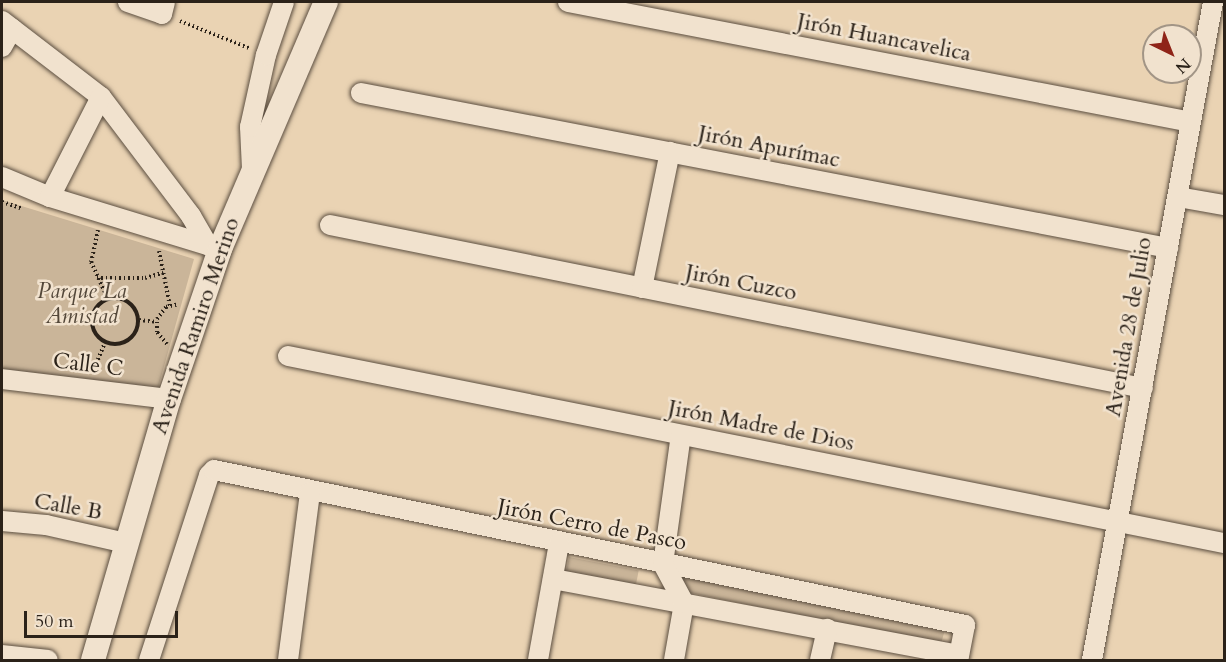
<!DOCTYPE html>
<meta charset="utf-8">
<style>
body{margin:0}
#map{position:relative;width:1226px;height:662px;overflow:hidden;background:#ead3b3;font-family:Cardo,serif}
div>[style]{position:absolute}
.green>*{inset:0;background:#cab599;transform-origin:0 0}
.path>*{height:4px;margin-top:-2px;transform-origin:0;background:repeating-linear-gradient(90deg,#2b2219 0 1.5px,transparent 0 4.5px)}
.path>.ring{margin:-2px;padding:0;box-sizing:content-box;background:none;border:4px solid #2b2219;border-radius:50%}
.roads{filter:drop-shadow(0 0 2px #5b4e40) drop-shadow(0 0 2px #5b4e40)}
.minor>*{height:20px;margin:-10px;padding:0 10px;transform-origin:10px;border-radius:10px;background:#f1e2ce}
.tertiary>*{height:24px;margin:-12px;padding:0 12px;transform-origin:12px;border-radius:12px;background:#f1e2ce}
span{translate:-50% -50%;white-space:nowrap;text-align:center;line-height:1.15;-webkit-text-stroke:5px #f1e2ce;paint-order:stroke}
.street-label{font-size:22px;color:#2b2219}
.park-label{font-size:22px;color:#534739;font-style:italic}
.frame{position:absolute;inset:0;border:3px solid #2b2219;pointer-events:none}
.north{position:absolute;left:1142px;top:24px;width:60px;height:60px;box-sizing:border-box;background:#f1e2ce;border:2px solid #a29586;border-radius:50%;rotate:137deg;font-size:16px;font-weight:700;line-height:24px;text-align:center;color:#2b2219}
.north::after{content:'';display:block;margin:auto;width:21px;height:27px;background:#8f2418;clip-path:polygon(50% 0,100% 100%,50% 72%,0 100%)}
.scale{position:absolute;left:24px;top:611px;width:154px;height:27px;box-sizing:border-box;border:3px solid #2b2219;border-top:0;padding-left:8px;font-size:18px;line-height:21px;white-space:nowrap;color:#2b2219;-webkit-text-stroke:4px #f1e2ce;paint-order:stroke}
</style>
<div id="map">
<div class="green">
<i style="clip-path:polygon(2px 200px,194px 259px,158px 388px,2px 371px)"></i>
<i style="left:569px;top:557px;width:71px;height:15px;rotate:11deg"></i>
<i style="clip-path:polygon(687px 577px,945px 629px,941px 644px,686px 592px,681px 579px)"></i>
</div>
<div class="path">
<i style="left:180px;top:21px;width:74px;rotate:21.4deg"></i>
<i style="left:2px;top:202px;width:20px;rotate:18deg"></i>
<i style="left:98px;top:230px;width:33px;rotate:102deg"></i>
<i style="left:91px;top:262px;width:41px;rotate:65.3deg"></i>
<i style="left:159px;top:251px;width:56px;rotate:78.7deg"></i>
<i style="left:97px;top:278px;width:48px"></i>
<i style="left:145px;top:278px;width:19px;rotate:-16deg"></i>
<i class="ring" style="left:92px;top:298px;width:42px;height:42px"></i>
<i style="left:139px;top:320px;width:18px;rotate:6deg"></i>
<i style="left:167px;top:344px;width:16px;rotate:-130deg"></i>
<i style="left:157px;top:332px;width:13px;rotate:-90deg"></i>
<i style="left:157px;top:319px;width:15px;rotate:-53deg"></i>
<i style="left:166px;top:307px;width:13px;rotate:-13deg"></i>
<i style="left:93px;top:372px;width:32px;rotate:-68deg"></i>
</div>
<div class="roads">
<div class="minor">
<i style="left:128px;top:2px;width:36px;rotate:19deg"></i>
<i style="left:162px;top:14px;width:12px;rotate:-76deg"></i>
<i style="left:568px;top:2px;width:634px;rotate:10.9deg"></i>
<i style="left:2px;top:21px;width:125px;rotate:37.5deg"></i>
<i style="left:101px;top:97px;width:149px;rotate:52.9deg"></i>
<i style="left:191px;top:216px;width:34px;rotate:60deg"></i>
<i style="left:2px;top:47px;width:21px;rotate:-61deg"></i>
<i style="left:361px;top:93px;width:822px;rotate:10.87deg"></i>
<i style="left:252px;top:169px;width:42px;rotate:-92.7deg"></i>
<i style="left:250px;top:127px;width:74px;rotate:-77.5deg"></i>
<i style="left:266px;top:55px;width:56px;rotate:-71.2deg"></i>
<i style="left:2px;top:177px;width:52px;rotate:22.6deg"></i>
<i style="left:50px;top:197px;width:171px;rotate:17deg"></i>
<i style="left:50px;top:197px;width:112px;rotate:-63deg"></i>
<i style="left:1178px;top:197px;width:47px;rotate:9.9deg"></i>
<i style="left:330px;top:225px;width:829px;rotate:11.34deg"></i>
<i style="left:642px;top:288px;width:139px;rotate:-78.4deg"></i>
<i style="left:288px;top:356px;width:954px;rotate:11.3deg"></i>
<i style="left:2px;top:379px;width:168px;rotate:6.8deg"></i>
<i style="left:2px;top:521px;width:44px;rotate:5.2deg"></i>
<i style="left:46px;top:525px;width:82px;rotate:12.7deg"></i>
<i style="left:553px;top:579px;width:413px;rotate:10.6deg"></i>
<i style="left:2px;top:655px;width:46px;rotate:6.2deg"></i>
<i style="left:149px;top:660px;width:194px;rotate:-72deg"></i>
<i style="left:209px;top:475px;width:7px;rotate:-45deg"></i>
<i style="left:214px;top:470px;width:767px;rotate:11.66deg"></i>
<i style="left:965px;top:625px;width:36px;rotate:101deg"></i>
<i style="left:288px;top:660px;width:169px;rotate:-82.5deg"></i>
<i style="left:538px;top:660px;width:119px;rotate:-79.8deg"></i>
<i style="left:674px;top:660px;width:58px;rotate:-80deg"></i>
<i style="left:684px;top:603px;width:44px;rotate:-118.3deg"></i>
<i style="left:663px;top:564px;width:130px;rotate:-82.1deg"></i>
<i style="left:820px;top:660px;width:32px;rotate:-77deg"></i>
<i style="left:1092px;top:660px;width:669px;rotate:-79.58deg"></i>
</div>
<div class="tertiary">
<i style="left:93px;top:660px;width:272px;rotate:-73.8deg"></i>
<i style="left:169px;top:399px;width:158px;rotate:-71.2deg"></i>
<i style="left:220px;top:249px;width:269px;rotate:-66.8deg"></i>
</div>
</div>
<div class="street-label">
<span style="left:884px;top:38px;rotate:11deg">Jirón Huancavelica</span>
<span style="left:769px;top:147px;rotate:11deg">Jirón Apurímac</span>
<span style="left:741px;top:283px;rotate:11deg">Jirón Cuzco</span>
<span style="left:196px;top:326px;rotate:-71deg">Avenida Ramiro Merino</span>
<span style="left:1129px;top:327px;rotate:-80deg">Avenida 28 de Julio</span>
<span style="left:88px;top:365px;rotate:7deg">Calle C</span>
<span style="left:761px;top:426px;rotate:11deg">Jirón Madre de Dios</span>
<span style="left:68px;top:507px;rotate:10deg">Calle B</span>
<span style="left:592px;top:525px;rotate:11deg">Jirón Cerro de Pasco</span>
</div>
<div class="park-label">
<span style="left:82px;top:304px">Parque La<br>Amistad</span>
</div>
<div class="frame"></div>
<div class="north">N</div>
<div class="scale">50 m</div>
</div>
